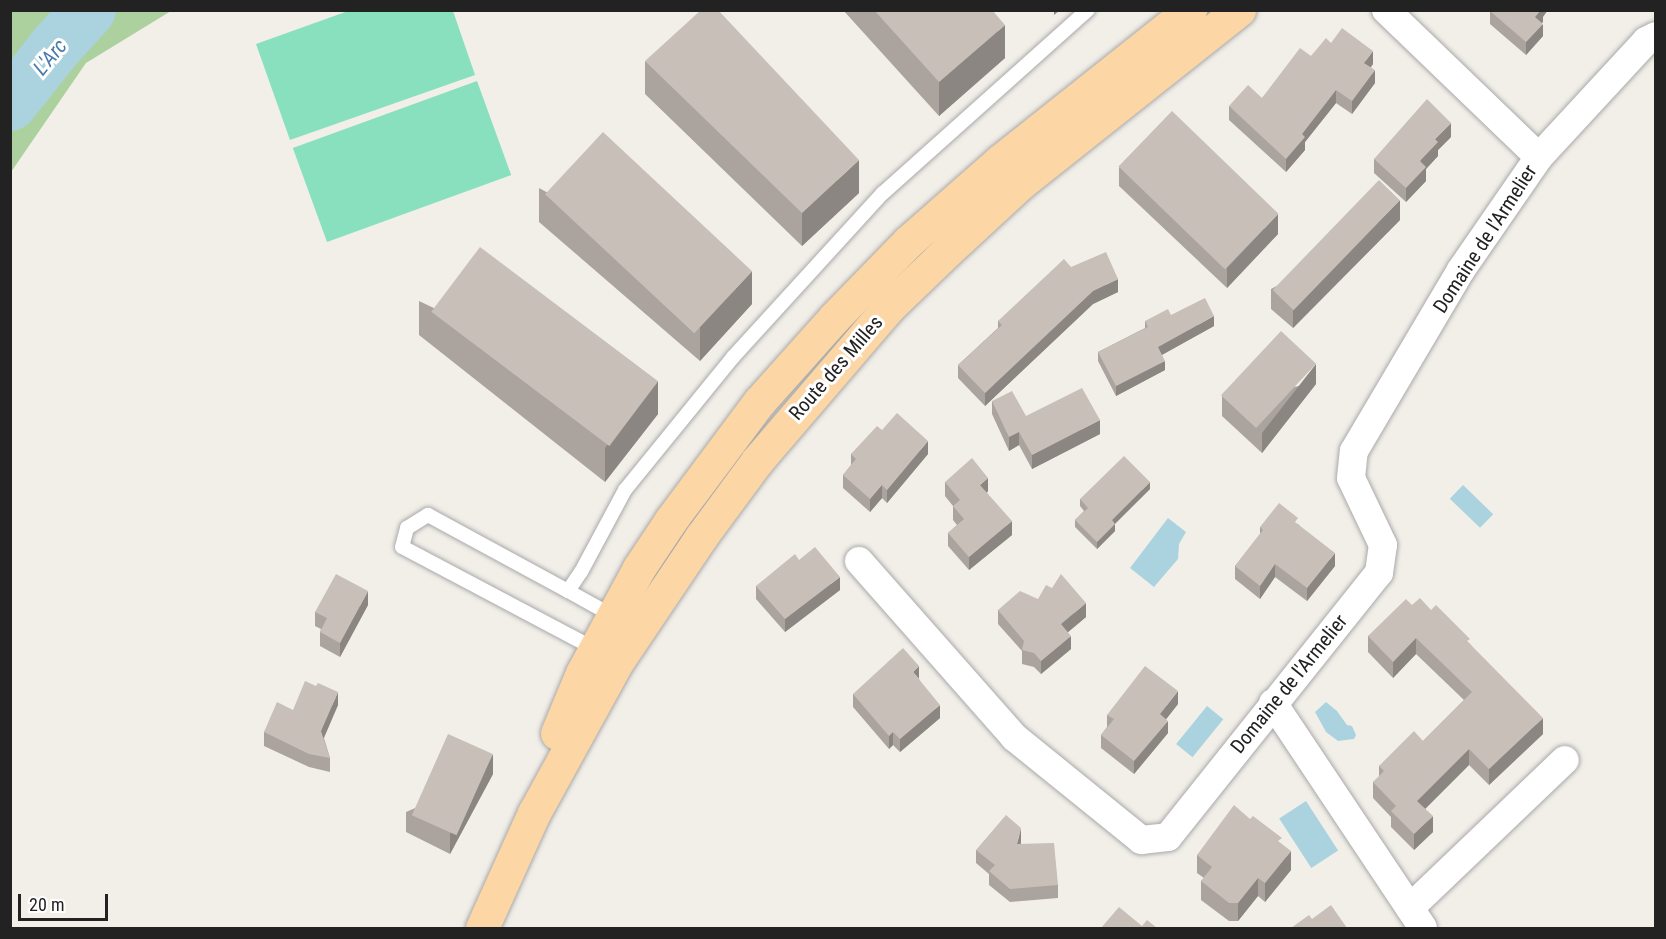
<!DOCTYPE html>
<style>
body{margin:0}
#map{position:relative;width:1666px;height:939px;overflow:hidden;background:#f2efe9;font-family:"Roboto Condensed",sans-serif}
div>[style]{position:absolute}
.forest>*{inset:0;background:#add19e}
.pitch>*{inset:0;background:#88e0be;transform-origin:0 0}
.water>*{inset:0;background:#aad3df;transform-origin:0 0}
.river>*{height:54px;margin:-27px;padding:0 27px;transform-origin:27px;border-radius:27px;background:#aad3df}
.roads{filter:drop-shadow(0 0 2px #a9a9a9) drop-shadow(0 0 2px #a9a9a9)}
.lane>*{height:14px;margin:-7px;padding:0 7px;transform-origin:7px;border-radius:7px;background:#fff}
.street>*{height:28px;margin:-14px;padding:0 14px;transform-origin:14px;border-radius:14px;background:#fff}
.primary>*{height:33px;margin:-16.5px;padding:0 16.5px;transform-origin:16.5px;border-radius:16.5px;background:#fcd6a4}
.wall>*{inset:0;background:#aba49e}
.shaded-wall>*{inset:0;background:#8b8681}
.building>*{inset:0;background:#c7bfb8;transform-origin:0 0}
span{translate:-50% -50%;white-space:nowrap;text-align:center;line-height:1.15;-webkit-text-stroke:6px #fff;paint-order:stroke}
.street-label{font-size:20px;color:#222}
.water-label{font-size:21px;color:#4a7aab;font-style:italic}
.frame{position:absolute;inset:0;border:12px solid #222;pointer-events:none}
.scale{position:absolute;left:18px;top:894px;width:90px;height:27px;box-sizing:border-box;border:3px solid #222;border-top:0;padding-left:8px;font-size:18px;line-height:21px;white-space:nowrap;color:#222;-webkit-text-stroke:4px #fff;paint-order:stroke}
</style>
<div id="map">
<div class="forest">
<i style="clip-path:polygon(11px 10px,171px 11px,86px 63px,11px 172px)"></i>
</div>
<div class="pitch">
<i style="clip-path:polygon(351px 10px,453px 11px,475px 75px,290px 140px,256px 44px)"></i>
<i style="left:477px;top:81px;width:100px;height:196px;rotate:70deg"></i>
</div>
<div class="water">
<i style="left:1463px;top:485px;width:42px;height:19px;rotate:44deg"></i>
<i style="clip-path:polygon(1168px 518px,1186px 532px,1179px 544px,1178px 559px,1154px 587px,1130px 568px)"></i>
<i style="clip-path:polygon(1326px 702px,1337px 711px,1347px 725px,1352px 726px,1356px 735px,1354px 739px,1338px 741px,1326px 732px,1315px 712px)"></i>
<i style="left:1207px;top:706px;width:21px;height:49px;rotate:39deg"></i>
<i style="left:1306px;top:801px;width:59px;height:32px;rotate:57deg"></i>
</div>
<div class="river">
<i style="left:10px;top:104px;width:75px;rotate:-51.5deg"></i>
<i style="left:57px;top:45px;width:47px;rotate:-47.6deg"></i>
</div>
<div class="roads">
<div class="lane">
<i style="left:568px;top:591px;width:54px;rotate:29deg"></i>
<i style="left:595px;top:649px;width:218px;rotate:-152.1deg"></i>
<i style="left:402px;top:547px;width:20px;rotate:-75deg"></i>
<i style="left:407px;top:528px;width:25px;rotate:-32deg"></i>
<i style="left:428px;top:515px;width:159px;rotate:28.5deg"></i>
<i style="left:568px;top:591px;width:23px;rotate:-56deg"></i>
<i style="left:581px;top:572px;width:93px;rotate:-61.8deg"></i>
<i style="left:625px;top:490px;width:171px;rotate:-50.9deg"></i>
<i style="left:733px;top:357px;width:222px;rotate:-47.6deg"></i>
<i style="left:883px;top:193px;width:275px;rotate:-41.8deg"></i>
</div>
<div class="street">
<i style="left:1386px;top:10px;width:212px;rotate:43.9deg"></i>
<i style="left:1539px;top:157px;width:158px;rotate:-47.3deg"></i>
<i style="left:1646px;top:41px;width:11px;rotate:-27deg"></i>
<i style="left:859px;top:561px;width:235px;rotate:48.6deg"></i>
<i style="left:1014px;top:737px;width:164px;rotate:39deg"></i>
<i style="left:1141px;top:840px;width:27px;rotate:-6deg"></i>
<i style="left:1168px;top:837px;width:338px;rotate:-51.4deg"></i>
<i style="left:1379px;top:573px;width:28px;rotate:-82deg"></i>
<i style="left:1383px;top:545px;width:74px;rotate:-115.5deg"></i>
<i style="left:1351px;top:478px;width:27px;rotate:-84deg"></i>
<i style="left:1354px;top:451px;width:210px;rotate:-59.4deg"></i>
<i style="left:1461px;top:270px;width:137px;rotate:-55.4deg"></i>
<i style="left:1273px;top:703px;width:270px;rotate:56.3deg"></i>
<i style="left:1410px;top:908px;width:214px;rotate:-43.7deg"></i>
</div>
<div class="primary">
<i style="left:557px;top:733px;width:65px;rotate:-67.4deg"></i>
<i style="left:582px;top:673px;width:119px;rotate:-61.5deg"></i>
<i style="left:639px;top:568px;width:58px;rotate:-56.3deg"></i>
<i style="left:671px;top:520px;width:147px;rotate:-53.3deg"></i>
<i style="left:759px;top:402px;width:113px;rotate:-48.2deg"></i>
<i style="left:834px;top:318px;width:107px;rotate:-45.8deg"></i>
<i style="left:909px;top:241px;width:121px;rotate:-41.3deg"></i>
<i style="left:1000px;top:161px;width:243px;rotate:-38.5deg"></i>
<i style="left:482px;top:928px;width:126px;rotate:-65.7deg"></i>
<i style="left:534px;top:813px;width:172px;rotate:-61.2deg"></i>
<i style="left:617px;top:662px;width:151px;rotate:-56.1deg"></i>
<i style="left:701px;top:537px;width:94px;rotate:-53.6deg"></i>
<i style="left:757px;top:461px;width:201px;rotate:-49.4deg"></i>
<i style="left:888px;top:308px;width:82px;rotate:-44deg"></i>
<i style="left:947px;top:251px;width:102px;rotate:-42.6deg"></i>
<i style="left:1022px;top:182px;width:277px;rotate:-38.4deg"></i>
</div>
</div>
<div class="wall">
<i style="clip-path:polygon(843px 10px,992px 10px,1005px 58px,939px 116px)"></i>
<i style="clip-path:polygon(1490px 11px,1543px 17px,1542px 23px,1543px 36px,1526px 55px,1490px 24px)"></i>
<i style="clip-path:polygon(1331px 43px,1373px 64px,1371px 67px,1375px 83px,1352px 114px,1336px 103px,1305px 142px,1305px 150px,1286px 172px,1229px 120px,1229px 106px,1262px 98px,1311px 56px)"></i>
<i style="clip-path:polygon(645px 61px,859px 193px,802px 246px,645px 94px)"></i>
<i style="clip-path:polygon(1451px 137px,1438px 150px,1438px 156px,1426px 169px,1426px 181px,1406px 202px,1374px 173px,1374px 159px)"></i>
<i style="clip-path:polygon(1119px 167px,1278px 234px,1227px 288px,1119px 186px)"></i>
<i style="clip-path:polygon(539px 188px,752px 304px,700px 361px,539px 222px)"></i>
<i style="clip-path:polygon(1400px 220px,1293px 328px,1271px 309px,1271px 289px)"></i>
<i style="clip-path:polygon(1071px 267px,1118px 292px,1093px 304px,985px 406px,958px 378px,958px 365px,998px 328px,998px 321px)"></i>
<i style="clip-path:polygon(419px 301px,658px 414px,605px 482px,419px 335px)"></i>
<i style="clip-path:polygon(1145px 321px,1214px 326px,1162px 355px,1165px 370px,1116px 396px,1098px 361px,1098px 352px,1145px 328px)"></i>
<i style="clip-path:polygon(1316px 384px,1262px 453px,1222px 416px,1222px 396px)"></i>
<i style="clip-path:polygon(992px 401px,1026px 416px,1100px 434px,1032px 469px,1019px 445px,1009px 451px,992px 414px)"></i>
<i style="clip-path:polygon(882px 430px,928px 454px,887px 503px,882px 498px,870px 512px,843px 488px,843px 475px,851px 465px,851px 454px)"></i>
<i style="clip-path:polygon(945px 482px,988px 491px,987px 493px,1012px 535px,969px 570px,948px 546px,948px 533px,957px 525px,953px 520px,953px 506px,945px 496px)"></i>
<i style="clip-path:polygon(1150px 489px,1115px 523px,1115px 531px,1097px 549px,1075px 527px,1075px 520px,1084px 511px,1080px 506px,1080px 499px)"></i>
<i style="clip-path:polygon(1298px 524px,1335px 566px,1307px 601px,1275px 577px,1260px 599px,1235px 579px,1235px 566px,1260px 534px,1260px 527px)"></i>
<i style="clip-path:polygon(799px 560px,840px 590px,785px 632px,756px 599px,756px 586px)"></i>
<i style="clip-path:polygon(1038px 599px,1086px 617px,1068px 632px,1071px 649px,1041px 674px,1034px 667px,1022px 664px,1022px 651px,998px 624px,998px 610px)"></i>
<i style="clip-path:polygon(368px 605px,340px 657px,320px 646px,320px 632px,321px 629px,315px 626px,315px 612px)"></i>
<i style="clip-path:polygon(1412px 605px,1431px 610px,1470px 644px,1543px 734px,1489px 785px,1469px 765px,1425px 809px,1433px 832px,1414px 850px,1391px 827px,1391px 817px,1373px 798px,1373px 782px,1379px 777px,1379px 766px,1423px 741px,1464px 700px,1416px 654px,1393px 678px,1368px 652px,1368px 636px)"></i>
<i style="clip-path:polygon(919px 679px,940px 718px,900px 752px,893px 745px,889px 749px,853px 707px,853px 694px)"></i>
<i style="clip-path:polygon(1178px 704px,1166px 719px,1168px 733px,1134px 774px,1101px 748px,1101px 735px,1107px 727px,1107px 715px)"></i>
<i style="clip-path:polygon(338px 705px,324px 738px,330px 758px,330px 772px,309px 767px,264px 746px,264px 732px,293px 710px)"></i>
<i style="clip-path:polygon(493px 774px,450px 854px,406px 832px,406px 812px)"></i>
<i style="clip-path:polygon(1021px 842px,1021px 844px,1058px 885px,1058px 898px,1010px 902px,989px 885px,989px 874px,976px 863px,976px 850px)"></i>
<i style="clip-path:polygon(1282px 844px,1291px 870px,1265px 902px,1258px 896px,1238px 921px,1229px 921px,1201px 900px,1201px 881px,1204px 878px,1197px 873px,1197px 855px)"></i>
</div>
<div class="shaded-wall">
<i style="clip-path:polygon(1054px 10px,1060px 10px,1054px 15px)"></i>
<i style="clip-path:polygon(1540px 10px,1548px 10px,1543px 17px,1543px 22px,1535px 30px,1535px 17px)"></i>
<i style="clip-path:polygon(1543px 24px,1543px 36px,1526px 55px,1526px 42px)"></i>
<i style="clip-path:polygon(1005px 25px,1005px 58px,939px 116px,939px 82px)"></i>
<i style="clip-path:polygon(1373px 51px,1373px 64px,1364px 76px,1364px 63px)"></i>
<i style="clip-path:polygon(1375px 70px,1375px 83px,1352px 114px,1352px 101px)"></i>
<i style="clip-path:polygon(1336px 90px,1336px 103px,1305px 142px,1305px 150px,1286px 172px,1286px 159px,1302px 134px)"></i>
<i style="clip-path:polygon(1451px 123px,1451px 137px,1438px 150px,1438px 156px,1426px 169px,1426px 181px,1406px 202px,1406px 188px,1420px 161px,1435px 139px)"></i>
<i style="clip-path:polygon(859px 160px,859px 193px,802px 246px,802px 213px)"></i>
<i style="clip-path:polygon(1400px 200px,1400px 220px,1293px 328px,1293px 308px)"></i>
<i style="clip-path:polygon(1278px 214px,1278px 234px,1227px 288px,1227px 268px)"></i>
<i style="clip-path:polygon(752px 271px,752px 304px,700px 361px,700px 327px)"></i>
<i style="clip-path:polygon(1118px 279px,1118px 292px,1093px 304px,985px 406px,985px 393px,1093px 291px)"></i>
<i style="clip-path:polygon(1214px 316px,1214px 326px,1158px 357px,1158px 347px)"></i>
<i style="clip-path:polygon(1165px 361px,1165px 370px,1116px 396px,1116px 386px)"></i>
<i style="clip-path:polygon(1316px 364px,1316px 384px,1262px 453px,1262px 433px)"></i>
<i style="clip-path:polygon(658px 381px,658px 414px,605px 482px,605px 448px)"></i>
<i style="clip-path:polygon(1100px 420px,1100px 434px,1032px 469px,1032px 455px)"></i>
<i style="clip-path:polygon(1019px 432px,1019px 445px,1009px 451px,1009px 437px)"></i>
<i style="clip-path:polygon(928px 441px,928px 454px,887px 503px,887px 490px)"></i>
<i style="clip-path:polygon(988px 478px,988px 491px,980px 499px,980px 485px)"></i>
<i style="clip-path:polygon(1150px 482px,1150px 489px,1112px 527px,1112px 520px)"></i>
<i style="clip-path:polygon(882px 485px,882px 498px,870px 512px,870px 499px)"></i>
<i style="clip-path:polygon(1012px 521px,1012px 535px,969px 570px,969px 557px)"></i>
<i style="clip-path:polygon(1115px 524px,1115px 531px,1097px 549px,1097px 542px)"></i>
<i style="clip-path:polygon(1335px 553px,1335px 566px,1307px 601px,1307px 588px)"></i>
<i style="clip-path:polygon(1275px 564px,1275px 577px,1260px 599px,1260px 586px)"></i>
<i style="clip-path:polygon(840px 577px,840px 590px,785px 632px,785px 619px)"></i>
<i style="clip-path:polygon(368px 591px,368px 605px,340px 657px,340px 643px)"></i>
<i style="clip-path:polygon(1086px 603px,1086px 617px,1061px 638px,1061px 624px)"></i>
<i style="clip-path:polygon(1071px 636px,1071px 649px,1041px 674px,1041px 661px)"></i>
<i style="clip-path:polygon(1416px 638px,1416px 654px,1393px 678px,1393px 662px)"></i>
<i style="clip-path:polygon(919px 666px,919px 679px,913px 672px)"></i>
<i style="clip-path:polygon(1178px 691px,1178px 704px,1160px 727px,1160px 714px)"></i>
<i style="clip-path:polygon(338px 692px,338px 705px,321px 744px,321px 731px)"></i>
<i style="clip-path:polygon(940px 705px,940px 718px,900px 752px,900px 739px)"></i>
<i style="clip-path:polygon(1543px 718px,1543px 734px,1489px 785px,1489px 769px)"></i>
<i style="clip-path:polygon(1168px 721px,1168px 733px,1134px 774px,1134px 761px)"></i>
<i style="clip-path:polygon(893px 732px,893px 745px,889px 749px,889px 736px)"></i>
<i style="clip-path:polygon(1469px 749px,1469px 765px,1417px 817px,1417px 801px)"></i>
<i style="clip-path:polygon(493px 754px,493px 774px,450px 854px,450px 834px)"></i>
<i style="clip-path:polygon(1433px 816px,1433px 832px,1414px 850px,1414px 834px)"></i>
<i style="clip-path:polygon(1021px 828px,1021px 842px,1017px 858px,1017px 844px)"></i>
<i style="clip-path:polygon(1291px 851px,1291px 870px,1265px 902px,1265px 883px)"></i>
<i style="clip-path:polygon(1258px 878px,1258px 896px,1238px 921px,1238px 903px)"></i>
</div>
<div class="building">
<i style="clip-path:polygon(701px 10px,718px 10px,859px 160px,802px 213px,645px 61px)"></i>
<i style="clip-path:polygon(874px 10px,992px 10px,1005px 25px,939px 82px)"></i>
<i style="clip-path:polygon(1491px 10px,1541px 10px,1535px 17px,1543px 24px,1526px 42px,1490px 11px)"></i>
<i style="clip-path:polygon(1342px 28px,1373px 51px,1364px 63px,1375px 70px,1352px 101px,1336px 90px,1302px 134px,1305px 137px,1286px 159px,1229px 106px,1248px 85px,1262px 98px,1300px 48px,1311px 56px,1326px 38px,1331px 43px)"></i>
<i style="clip-path:polygon(1427px 99px,1451px 123px,1435px 139px,1438px 142px,1420px 161px,1426px 167px,1406px 188px,1374px 159px)"></i>
<i style="left:1172px;top:111px;width:148px;height:77px;rotate:44deg"></i>
<i style="left:603px;top:132px;width:204px;height:85px;rotate:43deg"></i>
<i style="left:1379px;top:180px;width:29px;height:153px;rotate:44deg"></i>
<i style="left:480px;top:247px;width:223px;height:81px;rotate:37deg"></i>
<i style="clip-path:polygon(1106px 252px,1118px 279px,1093px 291px,985px 393px,958px 365px,1002px 325px,998px 321px,1064px 259px,1071px 267px)"></i>
<i style="clip-path:polygon(1205px 298px,1214px 316px,1158px 347px,1165px 361px,1116px 386px,1098px 352px,1148px 327px,1145px 321px,1168px 309px,1171px 315px)"></i>
<i style="left:1281px;top:331px;width:48px;height:88px;rotate:43deg"></i>
<i style="clip-path:polygon(1082px 388px,1100px 420px,1032px 455px,1019px 432px,1009px 437px,992px 401px,1012px 391px,1026px 416px)"></i>
<i style="clip-path:polygon(897px 413px,928px 441px,887px 490px,882px 485px,870px 499px,843px 475px,856px 459px,851px 454px,877px 426px,882px 430px)"></i>
<i style="clip-path:polygon(1124px 456px,1150px 482px,1112px 520px,1115px 524px,1097px 542px,1075px 520px,1088px 508px,1080px 499px)"></i>
<i style="clip-path:polygon(972px 458px,988px 478px,980px 485px,1012px 521px,969px 557px,948px 533px,964px 519px,953px 506px,960px 500px,945px 482px)"></i>
<i style="clip-path:polygon(1279px 503px,1298px 518px,1295px 522px,1335px 553px,1307px 588px,1275px 564px,1260px 586px,1235px 566px,1263px 530px,1260px 527px)"></i>
<i style="clip-path:polygon(815px 547px,840px 577px,785px 619px,756px 586px,795px 554px,799px 560px)"></i>
<i style="clip-path:polygon(336px 574px,368px 591px,340px 643px,320px 632px,327px 618px,315px 612px)"></i>
<i style="clip-path:polygon(1061px 574px,1086px 603px,1061px 624px,1071px 636px,1041px 661px,1034px 653px,1022px 650px,1024px 641px,998px 610px,1020px 591px,1038px 599px,1046px 585px,1052px 588px)"></i>
<i style="clip-path:polygon(1420px 598px,1431px 610px,1436px 605px,1470px 639px,1467px 641px,1543px 718px,1489px 769px,1469px 749px,1417px 801px,1433px 816px,1414px 834px,1391px 811px,1396px 806px,1373px 782px,1384px 771px,1379px 766px,1414px 731px,1423px 741px,1472px 692px,1416px 638px,1393px 662px,1368px 636px,1406px 599px,1412px 605px)"></i>
<i style="clip-path:polygon(903px 648px,919px 666px,913px 672px,940px 705px,900px 739px,893px 732px,889px 736px,853px 694px)"></i>
<i style="clip-path:polygon(1145px 666px,1178px 691px,1160px 714px,1168px 721px,1134px 761px,1101px 735px,1114px 719px,1107px 715px)"></i>
<i style="clip-path:polygon(305px 681px,316px 686px,318px 683px,338px 692px,321px 731px,330px 758px,309px 754px,264px 732px,277px 702px,293px 710px)"></i>
<i style="left:448px;top:734px;width:49px;height:89px;rotate:24deg"></i>
<i style="clip-path:polygon(1234px 805px,1250px 819px,1253px 816px,1282px 838px,1278px 841px,1291px 851px,1265px 883px,1258px 878px,1238px 903px,1229px 903px,1201px 881px,1212px 867px,1197px 855px)"></i>
<i style="clip-path:polygon(1006px 815px,1021px 828px,1017px 844px,1054px 843px,1058px 885px,1010px 889px,989px 871px,995px 865px,976px 850px)"></i>
<i style="clip-path:polygon(1331px 905px,1347px 928px,1291px 928px,1309px 915px,1312px 919px)"></i>
<i style="clip-path:polygon(1119px 907px,1142px 926px,1147px 920px,1157px 928px,1101px 928px)"></i>
</div>
<div class="street-label">
<span style="left:1485px;top:239px;rotate:-57deg">Domaine de l'Armelier</span>
<span style="left:836px;top:368px;rotate:-49deg">Route des Milles</span>
<span style="left:1289px;top:684px;rotate:-51deg">Domaine de l'Armelier</span>
</div>
<div class="water-label">
<span style="left:50px;top:57px;rotate:-50deg">L'Arc</span>
</div>
<div class="frame"></div>
<div class="scale">20 m</div>
</div>
